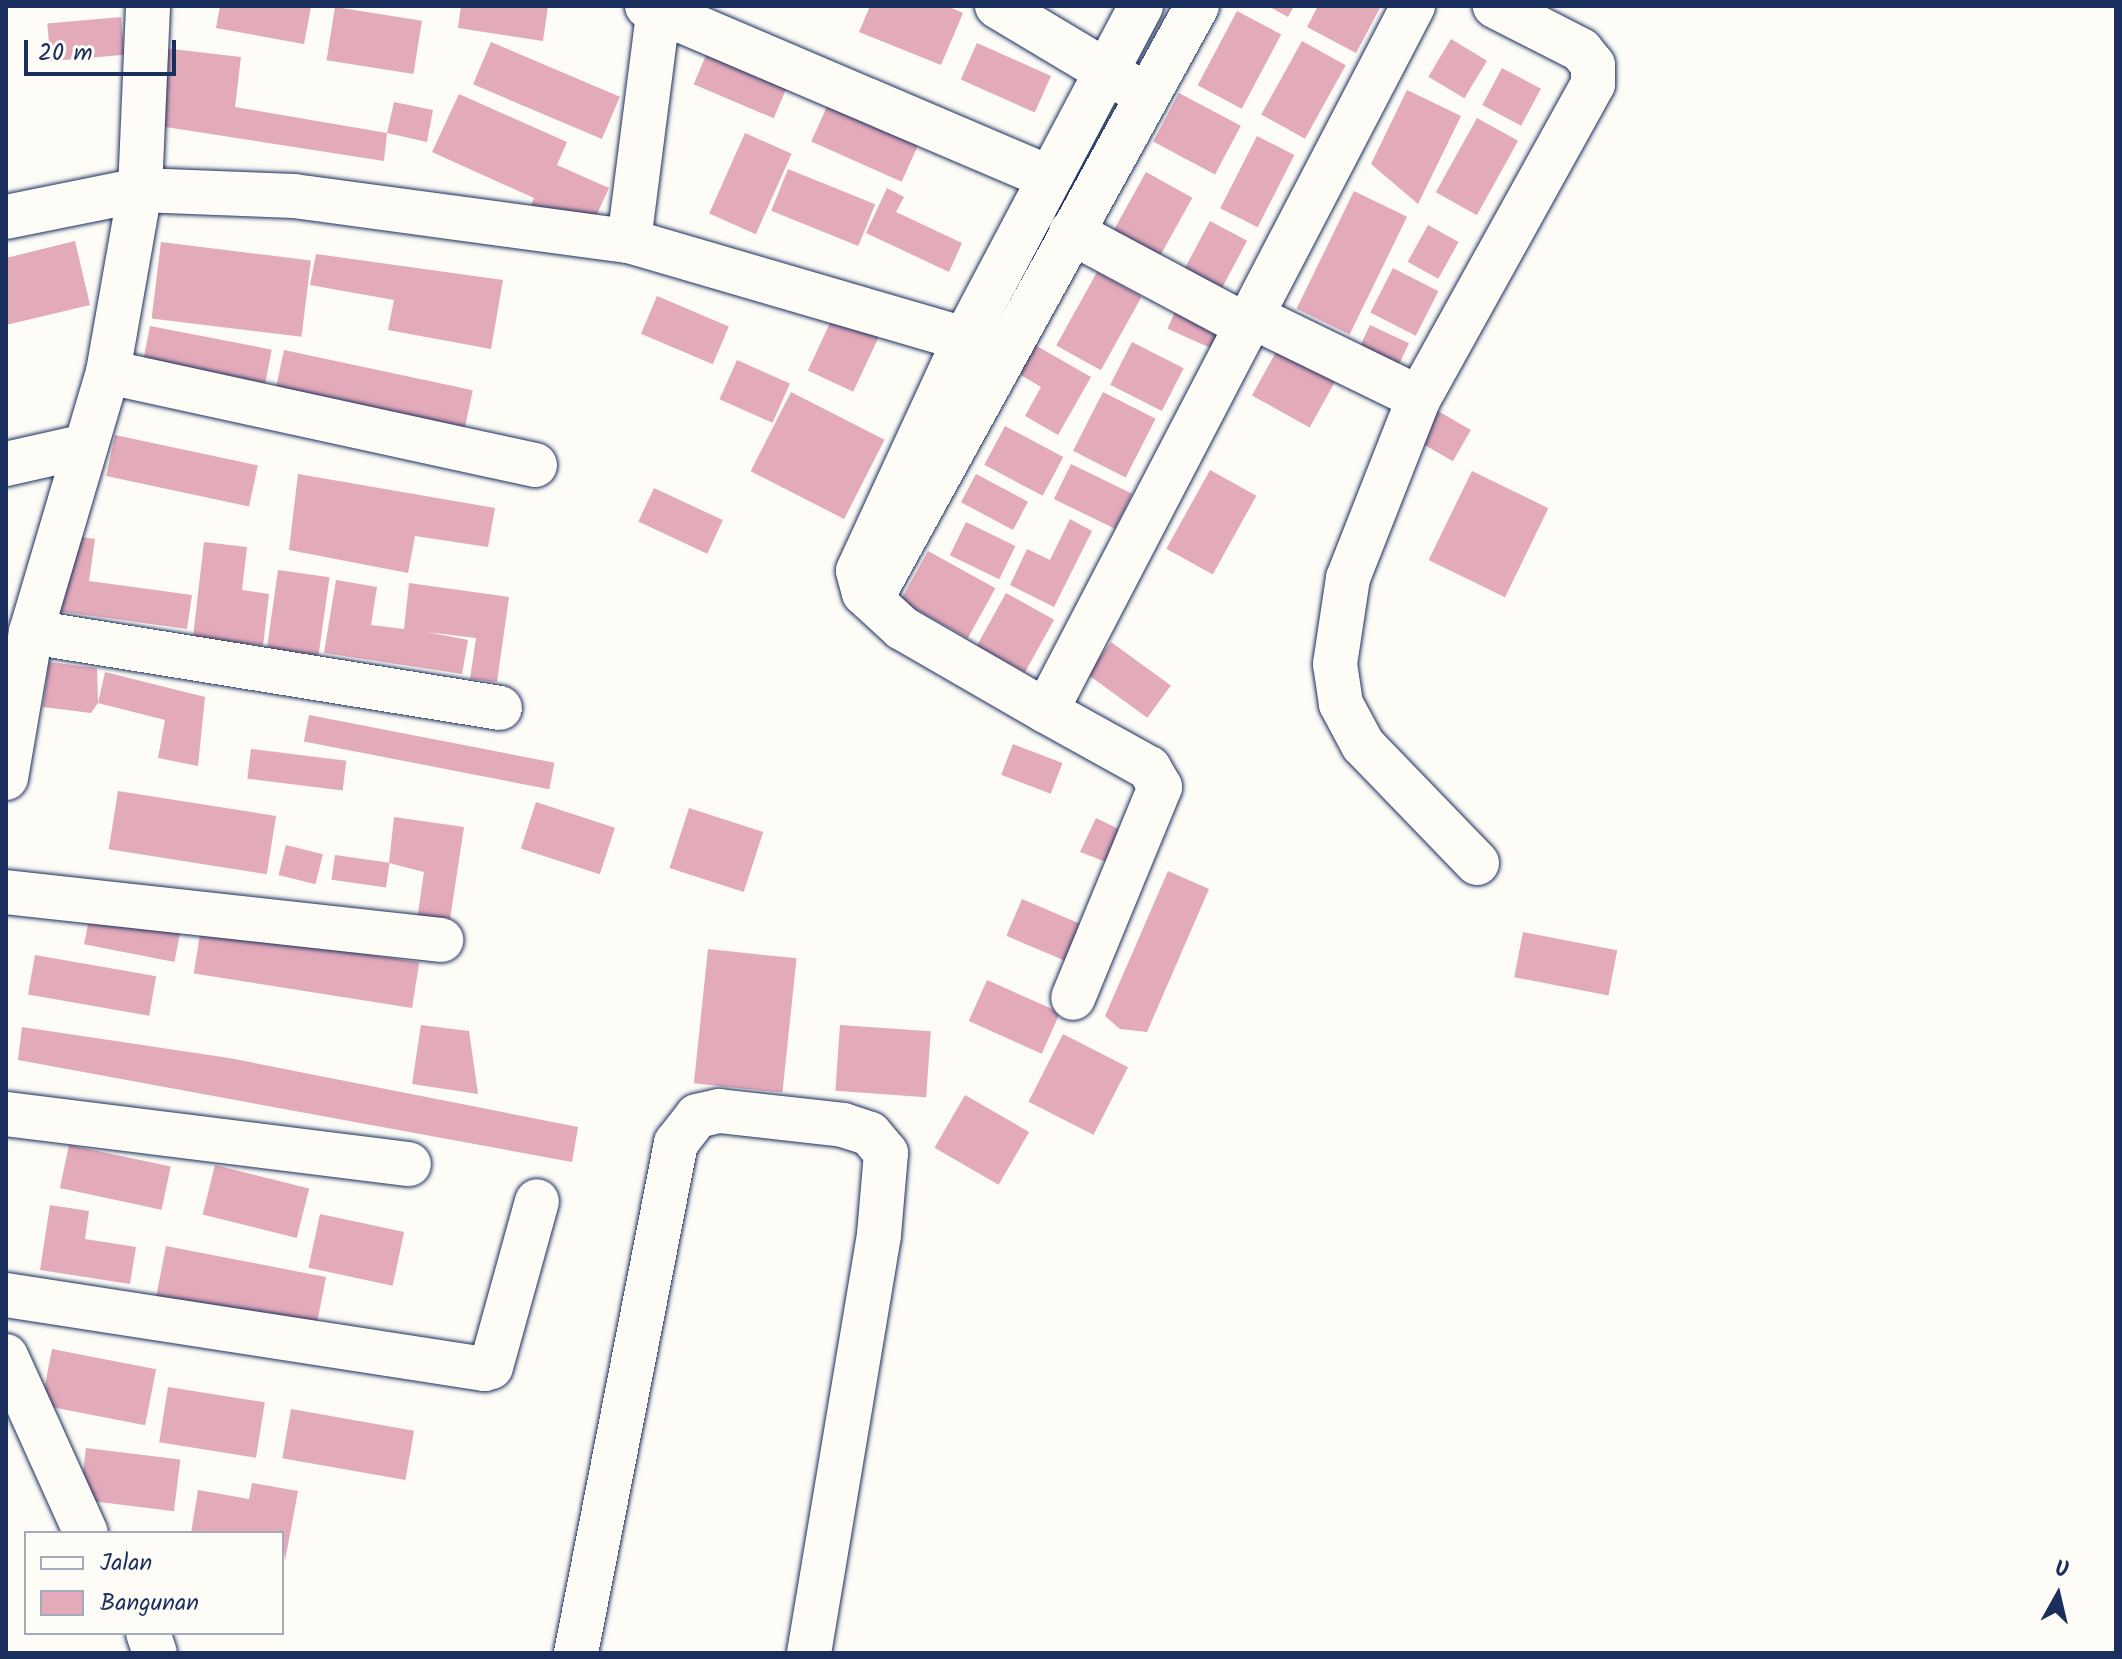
<!DOCTYPE html>
<style>
body{margin:0}
#map{position:relative;width:2122px;height:1659px;overflow:hidden;background:#fdfcf7;font-family:Kalam,sans-serif}
div>[style]{position:absolute}
.building>*{inset:0;background:#e3aaba;transform-origin:0 0}
.roads{filter:drop-shadow(0 0 2px #1b2f5e) drop-shadow(0 0 2px #1b2f5e)}
.minor>*{height:44px;margin:-22px;padding:0 22px;transform-origin:22px;border-radius:22px;background:#fdfcf7}
span{translate:-50% -50%;white-space:nowrap;text-align:center;line-height:1.15;-webkit-text-stroke:6px #fdfcf7;paint-order:stroke}
.frame{position:absolute;inset:0;border:8px solid #1b2f5e;pointer-events:none}
.legend{position:absolute;left:24px;top:1531px;width:260px;height:104px;box-sizing:border-box;background:#fdfcf7;border:2px solid #a3aaba;margin:0;padding:10px 14px;list-style:none;font-size:24px;color:#1b2f5e}
.legend li{display:flex;align-items:center;gap:16px;height:40px}
.legend b{width:40px;border:2px solid #a3aaba}
.north{position:absolute;left:2018px;top:1555px;width:80px;height:80px;-webkit-text-stroke:6px #fdfcf7;paint-order:stroke;rotate:8deg;font-size:22px;font-weight:700;line-height:32px;text-align:center;color:#1b2f5e}
.north::after{content:'';display:block;margin:auto;width:28px;height:36px;background:#1b2f5e;clip-path:polygon(50% 0,100% 100%,50% 72%,0 100%)}
.scale{position:absolute;left:24px;top:40px;width:152px;height:36px;box-sizing:border-box;border:4px solid #1b2f5e;border-top:0;padding-left:10px;font-size:24px;line-height:28px;white-space:nowrap;color:#1b2f5e;-webkit-text-stroke:6px #fdfcf7;paint-order:stroke}
</style>
<div id="map">
<div class="building">
<i style="clip-path:polygon(220px 6px,311px 7px,304px 44px,216px 28px)"></i>
<i style="clip-path:polygon(461px 6px,548px 6px,543px 41px,458px 28px)"></i>
<i style="clip-path:polygon(870px 6px,947px 6px,963px 13px,941px 65px,859px 32px)"></i>
<i style="clip-path:polygon(1268px 6px,1294px 6px,1288px 17px)"></i>
<i style="clip-path:polygon(1318px 6px,1381px 6px,1356px 53px,1307px 27px)"></i>
<i style="left:335px;top:7px;width:88px;height:54px;rotate:9deg"></i>
<i style="left:1237px;top:11px;width:50px;height:84px;rotate:28deg"></i>
<i style="left:121px;top:17px;width:38px;height:74px;rotate:85deg"></i>
<i style="left:1451px;top:39px;width:42px;height:44px;rotate:31deg"></i>
<i style="left:712px;top:41px;width:87px;height:47px;rotate:23deg"></i>
<i style="left:1302px;top:41px;width:50px;height:84px;rotate:29deg"></i>
<i style="left:491px;top:42px;width:140px;height:46px;rotate:23deg"></i>
<i style="left:977px;top:43px;width:81px;height:40px;rotate:24deg"></i>
<i style="clip-path:polygon(155px 47px,241px 57px,235px 107px,387px 133px,394px 102px,433px 110px,427px 142px,387px 133px,384px 161px,146px 124px)"></i>
<i style="left:1502px;top:68px;width:44px;height:42px;rotate:28deg"></i>
<i style="clip-path:polygon(1407px 90px,1461px 116px,1418px 204px,1371px 164px)"></i>
<i style="left:1179px;top:93px;width:70px;height:55px;rotate:28deg"></i>
<i style="clip-path:polygon(459px 94px,567px 142px,557px 165px,609px 188px,592px 225px,552px 208px,544px 226px,526px 218px,534px 198px,432px 152px)"></i>
<i style="left:832px;top:95px;width:99px;height:51px;rotate:24deg"></i>
<i style="left:1477px;top:118px;width:47px;height:85px;rotate:29deg"></i>
<i style="left:745px;top:133px;width:51px;height:88px;rotate:24deg"></i>
<i style="left:1257px;top:136px;width:42px;height:81px;rotate:27deg"></i>
<i style="left:788px;top:169px;width:94px;height:45px;rotate:22deg"></i>
<i style="left:1146px;top:172px;width:53px;height:70px;rotate:29deg"></i>
<i style="clip-path:polygon(887px 188px,904px 197px,896px 212px,962px 243px,949px 272px,866px 233px)"></i>
<i style="left:1354px;top:191px;width:59px;height:131px;rotate:26deg"></i>
<i style="left:1210px;top:221px;width:42px;height:57px;rotate:28deg"></i>
<i style="left:1428px;top:225px;width:35px;height:42px;rotate:29deg"></i>
<i style="clip-path:polygon(75px 241px,90px 305px,6px 325px,6px 258px)"></i>
<i style="left:161px;top:242px;width:151px;height:77px;rotate:7deg"></i>
<i style="clip-path:polygon(316px 254px,503px 280px,491px 349px,388px 330px,394px 300px,310px 285px)"></i>
<i style="left:1393px;top:268px;width:51px;height:50px;rotate:27deg"></i>
<i style="left:1097px;top:272px;width:51px;height:84px;rotate:29deg"></i>
<i style="left:657px;top:296px;width:78px;height:41px;rotate:23deg"></i>
<i style="left:1178px;top:305px;width:51px;height:26px;rotate:24deg"></i>
<i style="left:837px;top:308px;width:50px;height:69px;rotate:25deg"></i>
<i style="left:1370px;top:325px;width:43px;height:31px;rotate:25deg"></i>
<i style="left:150px;top:326px;width:124px;height:41px;rotate:11deg"></i>
<i style="left:1132px;top:342px;width:58px;height:48px;rotate:27deg"></i>
<i style="left:1281px;top:343px;width:66px;height:60px;rotate:29deg"></i>
<i style="clip-path:polygon(1035px 345px,1091px 377px,1058px 435px,1025px 416px,1041px 387px,1019px 374px)"></i>
<i style="left:284px;top:350px;width:193px;height:44px;rotate:12deg"></i>
<i style="left:737px;top:360px;width:58px;height:43px;rotate:24deg"></i>
<i style="left:791px;top:392px;width:105px;height:89px;rotate:27deg"></i>
<i style="left:1103px;top:392px;width:59px;height:66px;rotate:27deg"></i>
<i style="left:1438px;top:411px;width:38px;height:36px;rotate:30deg"></i>
<i style="left:1005px;top:426px;width:66px;height:44px;rotate:28deg"></i>
<i style="left:115px;top:435px;width:146px;height:42px;rotate:12deg"></i>
<i style="left:1071px;top:464px;width:68px;height:39px;rotate:26deg"></i>
<i style="left:1210px;top:470px;width:53px;height:90px;rotate:29deg"></i>
<i style="left:1472px;top:471px;width:85px;height:99px;rotate:26deg"></i>
<i style="clip-path:polygon(298px 474px,495px 508px,488px 547px,415px 536px,408px 573px,289px 550px)"></i>
<i style="left:976px;top:474px;width:59px;height:32px;rotate:28deg"></i>
<i style="left:654px;top:488px;width:76px;height:37px;rotate:25deg"></i>
<i style="clip-path:polygon(1070px 519px,1092px 531px,1054px 607px,1010px 585px,1027px 549px,1050px 560px)"></i>
<i style="left:966px;top:522px;width:55px;height:37px;rotate:26deg"></i>
<i style="clip-path:polygon(68px 535px,95px 539px,89px 581px,192px 595px,187px 629px,57px 611px)"></i>
<i style="clip-path:polygon(204px 542px,247px 547px,242px 590px,269px 594px,263px 646px,193px 637px)"></i>
<i style="left:928px;top:551px;width:77px;height:57px;rotate:29deg"></i>
<i style="left:278px;top:570px;width:52px;height:79px;rotate:8deg"></i>
<i style="clip-path:polygon(336px 580px,377px 587px,371px 625px,404px 629px,409px 583px,509px 597px,497px 682px,470px 679px,476px 638px,427px 632px,468px 640px,462px 674px,324px 653px)"></i>
<i style="left:1006px;top:593px;width:55px;height:60px;rotate:29deg"></i>
<i style="left:1111px;top:642px;width:74px;height:40px;rotate:36deg"></i>
<i style="clip-path:polygon(49px 662px,97px 668px,98px 703px,91px 713px,43px 707px)"></i>
<i style="clip-path:polygon(105px 672px,205px 697px,198px 766px,158px 758px,165px 720px,98px 703px)"></i>
<i style="left:309px;top:715px;width:250px;height:27px;rotate:11deg"></i>
<i style="left:1013px;top:744px;width:53px;height:33px;rotate:21deg"></i>
<i style="left:251px;top:749px;width:96px;height:30px;rotate:7deg"></i>
<i style="left:118px;top:791px;width:160px;height:59px;rotate:9deg"></i>
<i style="left:536px;top:802px;width:83px;height:49px;rotate:18deg"></i>
<i style="left:689px;top:808px;width:78px;height:63px;rotate:18deg"></i>
<i style="clip-path:polygon(394px 817px,464px 827px,449px 926px,417px 920px,424px 872px,389px 863px)"></i>
<i style="clip-path:polygon(1096px 818px,1131px 835px,1114px 865px,1080px 852px)"></i>
<i style="left:286px;top:845px;width:38px;height:31px;rotate:14deg"></i>
<i style="left:335px;top:855px;width:55px;height:25px;rotate:8deg"></i>
<i style="clip-path:polygon(1168px 871px,1209px 889px,1147px 1032px,1120px 1029px,1105px 1016px)"></i>
<i style="left:1022px;top:899px;width:65px;height:40px;rotate:23deg"></i>
<i style="left:91px;top:909px;width:92px;height:36px;rotate:11deg"></i>
<i style="left:201px;top:928px;width:221px;height:46px;rotate:9deg"></i>
<i style="left:1523px;top:932px;width:96px;height:46px;rotate:11deg"></i>
<i style="left:708px;top:949px;width:89px;height:135px;rotate:6deg"></i>
<i style="left:35px;top:955px;width:123px;height:40px;rotate:10deg"></i>
<i style="left:987px;top:980px;width:80px;height:45px;rotate:24deg"></i>
<i style="clip-path:polygon(421px 1025px,469px 1031px,478px 1094px,412px 1084px)"></i>
<i style="left:840px;top:1025px;width:91px;height:66px;rotate:4deg"></i>
<i style="clip-path:polygon(22px 1027px,229px 1058px,578px 1127px,572px 1162px,18px 1060px)"></i>
<i style="left:1063px;top:1034px;width:73px;height:76px;rotate:27deg"></i>
<i style="left:965px;top:1095px;width:74px;height:61px;rotate:30deg"></i>
<i style="left:69px;top:1145px;width:104px;height:44px;rotate:12deg"></i>
<i style="left:215px;top:1165px;width:97px;height:51px;rotate:14deg"></i>
<i style="clip-path:polygon(50px 1205px,89px 1211px,85px 1239px,136px 1247px,130px 1284px,40px 1270px)"></i>
<i style="left:320px;top:1214px;width:86px;height:55px;rotate:12deg"></i>
<i style="left:166px;top:1246px;width:163px;height:56px;rotate:11deg"></i>
<i style="left:52px;top:1349px;width:106px;height:57px;rotate:11deg"></i>
<i style="left:168px;top:1387px;width:98px;height:56px;rotate:9deg"></i>
<i style="left:291px;top:1409px;width:125px;height:50px;rotate:10deg"></i>
<i style="left:86px;top:1448px;width:95px;height:52px;rotate:7deg"></i>
<i style="clip-path:polygon(252px 1483px,298px 1491px,285px 1561px,282px 1533px,191px 1533px,198px 1490px,249px 1499px)"></i>
</div>
<div class="roads">
<div class="minor">
<i style="left:647px;top:6px;width:435px;rotate:23.1deg"></i>
<i style="left:997px;top:6px;width:154px;rotate:30.9deg"></i>
<i style="left:1141px;top:6px;width:377px;rotate:117.9deg"></i>
<i style="left:965px;top:339px;width:255px;rotate:114.8deg"></i>
<i style="left:858px;top:571px;width:23px;rotate:75deg"></i>
<i style="left:864px;top:593px;width:52px;rotate:42.6deg"></i>
<i style="left:902px;top:628px;width:166px;rotate:30deg"></i>
<i style="left:1046px;top:711px;width:795px;rotate:-62.5deg"></i>
<i style="left:6px;top:217px;width:137px;rotate:-11.4deg"></i>
<i style="left:140px;top:190px;width:154px;rotate:2.2deg"></i>
<i style="left:294px;top:196px;width:338px;rotate:7.7deg"></i>
<i style="left:629px;top:241px;width:350px;rotate:16.3deg"></i>
<i style="left:1071px;top:232px;width:197px;rotate:28.1deg"></i>
<i style="left:629px;top:241px;width:237px;rotate:-82.7deg"></i>
<i style="left:1249px;top:315px;width:189px;rotate:26deg"></i>
<i style="left:108px;top:372px;width:437px;rotate:12.3deg"></i>
<i style="left:6px;top:464px;width:82px;rotate:-12.7deg"></i>
<i style="left:871px;top:599px;width:677px;rotate:-61.2deg"></i>
<i style="left:31px;top:632px;width:475px;rotate:9.2deg"></i>
<i style="left:1046px;top:711px;width:118px;rotate:29deg"></i>
<i style="left:1149px;top:768px;width:22px;rotate:60deg"></i>
<i style="left:1160px;top:787px;width:228px;rotate:112.4deg"></i>
<i style="left:6px;top:778px;width:148px;rotate:-80.3deg"></i>
<i style="left:31px;top:632px;width:271px;rotate:-73.5deg"></i>
<i style="left:108px;top:372px;width:185px;rotate:-80deg"></i>
<i style="left:140px;top:190px;width:184px;rotate:-87.5deg"></i>
<i style="left:1477px;top:863px;width:164px;rotate:-134deg"></i>
<i style="left:1363px;top:745px;width:47px;rotate:-118.2deg"></i>
<i style="left:1341px;top:704px;width:40px;rotate:-98.5deg"></i>
<i style="left:1335px;top:664px;width:87px;rotate:-81.4deg"></i>
<i style="left:1348px;top:578px;width:193px;rotate:-68.5deg"></i>
<i style="left:1419px;top:398px;width:359px;rotate:-61deg"></i>
<i style="left:1593px;top:84px;width:19px;rotate:-90deg"></i>
<i style="left:1593px;top:65px;width:19px;rotate:-129deg"></i>
<i style="left:1581px;top:50px;width:97px;rotate:-152.9deg"></i>
<i style="left:6px;top:892px;width:438px;rotate:6.3deg"></i>
<i style="left:6px;top:1114px;width:406px;rotate:7.1deg"></i>
<i style="left:6px;top:1295px;width:484px;rotate:8.8deg"></i>
<i style="left:484px;top:1369px;width:7px;rotate:-16deg"></i>
<i style="left:491px;top:1367px;width:172px;rotate:-74.5deg"></i>
<i style="left:6px;top:1356px;width:194px;rotate:65.7deg"></i>
<i style="left:148px;top:1633px;width:21px;rotate:71deg"></i>
<i style="left:576px;top:1653px;width:520px;rotate:-78.91deg"></i>
<i style="left:676px;top:1143px;width:34px;rotate:-52deg"></i>
<i style="left:697px;top:1116px;width:23px;rotate:-13deg"></i>
<i style="left:719px;top:1111px;width:125px;rotate:6.4deg"></i>
<i style="left:843px;top:1125px;width:28px;rotate:18deg"></i>
<i style="left:870px;top:1134px;width:25px;rotate:50deg"></i>
<i style="left:886px;top:1153px;width:82px;rotate:94.9deg"></i>
<i style="left:879px;top:1235px;width:424px;rotate:99.5deg"></i>
</div>
</div>
<div class="frame"></div>
<ul class="legend">
<li><b style="height:10px;background:#fdfcf7"></b>Jalan</li>
<li><b style="height:22px;background:#e3aaba"></b>Bangunan</li>
</ul>
<div class="north">U</div>
<div class="scale">20 m</div>
</div>
